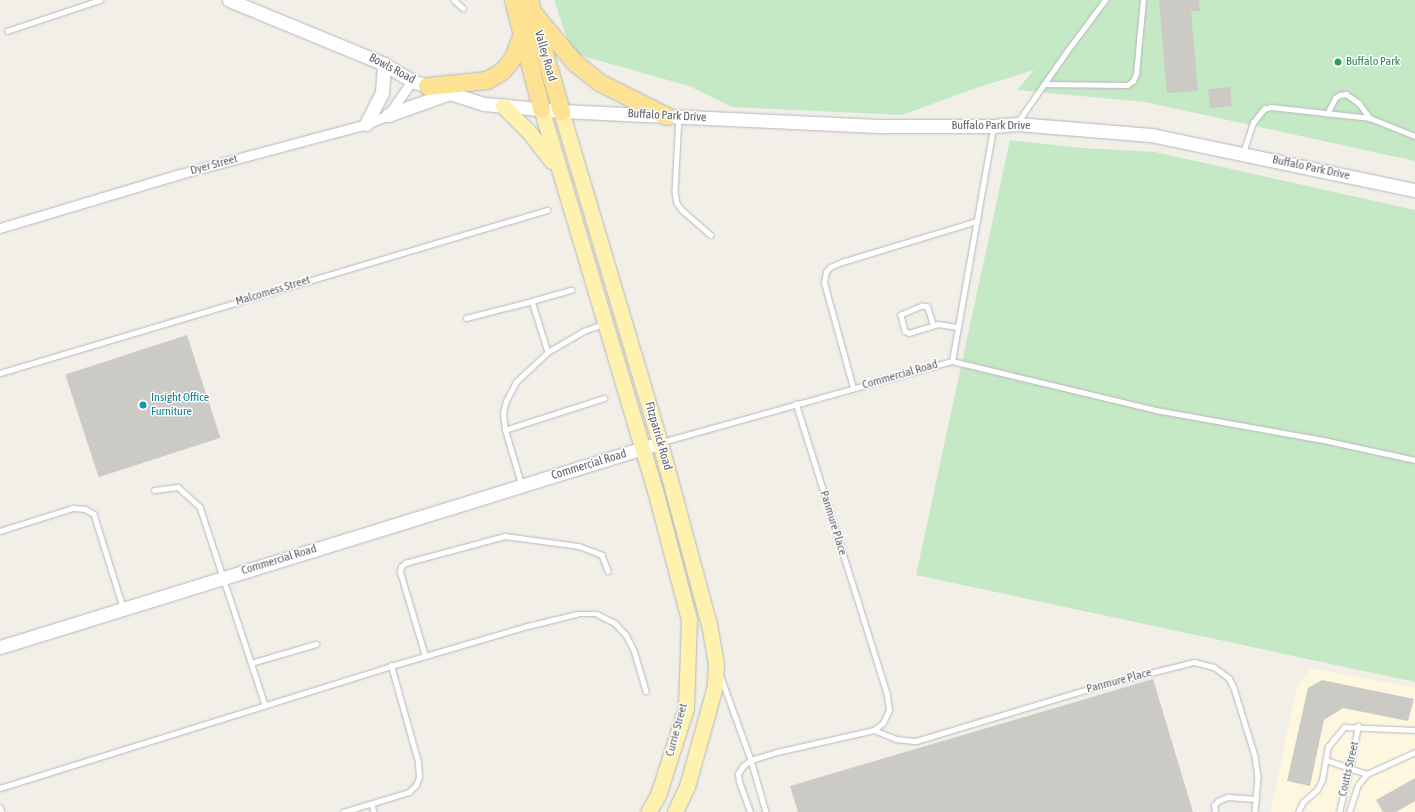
<!DOCTYPE html>
<style>
body{margin:0}
#map{position:relative;width:1415px;height:812px;overflow:hidden;background:#f1efe8;font-family:"Asap Condensed",sans-serif}
div>[style]{position:absolute}
.commercial>*{inset:0;background:#fef7e0}
.green>*{inset:0;background:#c5e8c5}
.building>*{inset:0;background:#cccac5;transform-origin:0 0}
.roads{filter:drop-shadow(0 0 1px #b5b8bc) drop-shadow(0 0 1px #b5b8bc)}
.lane>*{height:4.5px;margin:-2.25px;padding:0 2.25px;transform-origin:2.25px;border-radius:2.25px;background:#fff}
.street>*{height:9px;margin:-4.5px;padding:0 4.5px;transform-origin:4.5px;border-radius:4.5px;background:#fff}
.secondary>*{height:13px;margin:-6.5px;padding:0 6.5px;transform-origin:6.5px;border-radius:6.5px;background:#fff}
.primary>*{height:15px;margin:-7.5px;padding:0 7.5px;transform-origin:7.5px;border-radius:7.5px;background:#fff2af}
.highway>*{height:17px;margin:-8.5px;padding:0 8.5px;transform-origin:8.5px;border-radius:8.5px;background:#fde293}
.dots>*{width:11px;height:11px;translate:-50% -50%;box-sizing:border-box;border:2px solid #fff;border-radius:50%}
span{translate:-50% -50%;white-space:nowrap;text-align:center;line-height:1.15;-webkit-text-stroke:3px #fff;paint-order:stroke}
.street-label{font-size:12px;color:#5f6368}
.leisure-label{font-size:12px;color:#27864d}
.left{translate:0 -50%;text-align:left}
.culture-label{font-size:12px;color:#0d838f}
</style>
<div id="map">
<div class="commercial">
<i style="clip-path:polygon(1310px 668px,1415px 688px,1415px 812px,1271px 812px,1296px 689px)"></i>
</div>
<div class="green">
<i style="clip-path:polygon(554px 0,1415px 0,1415px 161px,1145px 102px,1017px 90px,1034px 70px,976px 88px,902px 115px,732px 107px,689px 86px,572px 53px)"></i>
<i style="clip-path:polygon(1010px 140px,1082px 148px,1155px 152px,1415px 210px,1415px 682px,916px 575px)"></i>
</div>
<div class="building">
<i style="clip-path:polygon(1159px 0,1199px 0,1200px 11px,1191px 11px,1198px 91px,1167px 93px)"></i>
<i style="left:1230px;top:87px;width:19px;height:22px;rotate:84deg"></i>
<i style="left:187px;top:335px;width:108px;height:128px;rotate:72deg"></i>
<i style="clip-path:polygon(1153px 679px,1193px 812px,798px 812px,790px 786px)"></i>
<i style="clip-path:polygon(1322px 680px,1414px 699px,1408px 721px,1343px 708px,1324px 720px,1310px 786px,1287px 781px,1308px 688px)"></i>
<i style="clip-path:polygon(1415px 778px,1415px 801px,1396px 812px,1383px 812px,1376px 800px)"></i>
</div>
<div class="roads">
<div class="lane">
<i style="left:454px;top:0;width:12px;rotate:42deg"></i>
<i style="left:7px;top:31px;width:98px;rotate:-18.4deg"></i>
<i style="left:1044px;top:84px;width:83px;rotate:0.7deg"></i>
<i style="left:1127px;top:85px;width:7px;rotate:-34deg"></i>
<i style="left:1133px;top:81px;width:8px;rotate:-67deg"></i>
<i style="left:1136px;top:74px;width:74px;rotate:-84.6deg"></i>
<i style="left:1327px;top:114px;width:18px;rotate:-63deg"></i>
<i style="left:1335px;top:98px;width:6px;rotate:-31deg"></i>
<i style="left:1340px;top:95px;width:6px;rotate:-9deg"></i>
<i style="left:1346px;top:94px;width:16px;rotate:35deg"></i>
<i style="left:1359px;top:103px;width:19px;rotate:54deg"></i>
<i style="left:679px;top:118px;width:74px;rotate:93.1deg"></i>
<i style="left:675px;top:192px;width:11px;rotate:80deg"></i>
<i style="left:677px;top:203px;width:9px;rotate:54deg"></i>
<i style="left:682px;top:210px;width:38px;rotate:41deg"></i>
<i style="left:1017px;top:123px;width:88px;rotate:-55.2deg"></i>
<i style="left:1067px;top:51px;width:64px;rotate:-53.3deg"></i>
<i style="left:1243px;top:153px;width:32px;rotate:-72deg"></i>
<i style="left:1253px;top:123px;width:18px;rotate:-52deg"></i>
<i style="left:1264px;top:109px;width:7px;rotate:-16deg"></i>
<i style="left:1271px;top:107px;width:100px;rotate:6.3deg"></i>
<i style="left:1370px;top:118px;width:48px;rotate:21.8deg"></i>
<i style="left:532px;top:301px;width:41px;rotate:-15.8deg"></i>
<i style="left:466px;top:318px;width:68px;rotate:-14.4deg"></i>
<i style="left:532px;top:301px;width:53px;rotate:72.6deg"></i>
<i style="left:933px;top:325px;width:19px;rotate:-108deg"></i>
<i style="left:927px;top:307px;width:5px;rotate:-169deg"></i>
<i style="left:922px;top:306px;width:23px;rotate:157deg"></i>
<i style="left:901px;top:315px;width:16px;rotate:76deg"></i>
<i style="left:905px;top:331px;width:4px;rotate:27deg"></i>
<i style="left:909px;top:333px;width:30px;rotate:-17deg"></i>
<i style="left:938px;top:324px;width:19px;rotate:9deg"></i>
<i style="left:952px;top:361px;width:210px;rotate:13.5deg"></i>
<i style="left:1156px;top:410px;width:175px;rotate:10.2deg"></i>
<i style="left:1328px;top:441px;width:89px;rotate:12.3deg"></i>
<i style="left:0;top:373px;width:571px;rotate:-16.59deg"></i>
<i style="left:853px;top:388px;width:109px;rotate:-105.4deg"></i>
<i style="left:824px;top:283px;width:11px;rotate:-80deg"></i>
<i style="left:826px;top:272px;width:6px;rotate:-51deg"></i>
<i style="left:830px;top:267px;width:13px;rotate:-23deg"></i>
<i style="left:842px;top:262px;width:141px;rotate:-16.9deg"></i>
<i style="left:505px;top:430px;width:104px;rotate:-17.9deg"></i>
<i style="left:662px;top:442px;width:301px;rotate:-15.6deg"></i>
<i style="left:952px;top:361px;width:237px;rotate:-80deg"></i>
<i style="left:521px;top:484px;width:56px;rotate:-106.5deg"></i>
<i style="left:505px;top:430px;width:17px;rotate:-97deg"></i>
<i style="left:503px;top:413px;width:12px;rotate:-76deg"></i>
<i style="left:506px;top:401px;width:21px;rotate:-62deg"></i>
<i style="left:516px;top:382px;width:44px;rotate:-43.2deg"></i>
<i style="left:548px;top:352px;width:42px;rotate:-30.3deg"></i>
<i style="left:584px;top:331px;width:20px;rotate:-20deg"></i>
<i style="left:154px;top:490px;width:24px;rotate:-7deg"></i>
<i style="left:178px;top:487px;width:30px;rotate:42deg"></i>
<i style="left:200px;top:507px;width:208px;rotate:71.8deg"></i>
<i style="left:0;top:531px;width:77px;rotate:-17.5deg"></i>
<i style="left:73px;top:508px;width:12px;rotate:5deg"></i>
<i style="left:85px;top:509px;width:10px;rotate:29deg"></i>
<i style="left:94px;top:514px;width:97px;rotate:72.7deg"></i>
<i style="left:425px;top:656px;width:88px;rotate:-106.6deg"></i>
<i style="left:400px;top:572px;width:5px;rotate:-79deg"></i>
<i style="left:401px;top:567px;width:6px;rotate:-45deg"></i>
<i style="left:405px;top:563px;width:104px;rotate:-15.1deg"></i>
<i style="left:505px;top:536px;width:75px;rotate:7.7deg"></i>
<i style="left:579px;top:546px;width:25px;rotate:21deg"></i>
<i style="left:602px;top:555px;width:17px;rotate:69deg"></i>
<i style="left:251px;top:663px;width:68px;rotate:-16.3deg"></i>
<i style="left:721px;top:677px;width:88px;rotate:70.1deg"></i>
<i style="left:751px;top:760px;width:54px;rotate:73.9deg"></i>
<i style="left:874px;top:730px;width:24px;rotate:22deg"></i>
<i style="left:896px;top:739px;width:20px;rotate:6deg"></i>
<i style="left:916px;top:741px;width:194px;rotate:-16.8deg"></i>
<i style="left:1102px;top:685px;width:95px;rotate:-14deg"></i>
<i style="left:1194px;top:662px;width:21px;rotate:14deg"></i>
<i style="left:1214px;top:667px;width:19px;rotate:36deg"></i>
<i style="left:1229px;top:678px;width:11px;rotate:63deg"></i>
<i style="left:1234px;top:688px;width:71px;rotate:72.8deg"></i>
<i style="left:1255px;top:756px;width:21px;rotate:82deg"></i>
<i style="left:1258px;top:777px;width:35px;rotate:95deg"></i>
<i style="left:1326px;top:760px;width:43px;rotate:18.9deg"></i>
<i style="left:0;top:788px;width:410px;rotate:-17.3deg"></i>
<i style="left:391px;top:666px;width:143px;rotate:-16.3deg"></i>
<i style="left:528px;top:626px;width:50px;rotate:-13.8deg"></i>
<i style="left:577px;top:614px;width:20px"></i>
<i style="left:597px;top:614px;width:20px;rotate:27deg"></i>
<i style="left:615px;top:623px;width:16px;rotate:47deg"></i>
<i style="left:626px;top:635px;width:17px;rotate:62deg"></i>
<i style="left:634px;top:650px;width:43px;rotate:73.7deg"></i>
<i style="left:372px;top:804px;width:8px;rotate:76deg"></i>
<i style="left:0;top:807px;width:5px;rotate:68deg"></i>
<i style="left:343px;top:812px;width:69px;rotate:-16.9deg"></i>
<i style="left:409px;top:792px;width:10px;rotate:-45deg"></i>
<i style="left:416px;top:785px;width:9px;rotate:-69deg"></i>
<i style="left:419px;top:777px;width:15px;rotate:-94deg"></i>
<i style="left:418px;top:762px;width:100px;rotate:-105.7deg"></i>
<i style="left:750px;top:812px;width:33px;rotate:-110deg"></i>
<i style="left:739px;top:781px;width:7px;rotate:-98deg"></i>
<i style="left:738px;top:774px;width:9px;rotate:-58deg"></i>
<i style="left:743px;top:766px;width:10px;rotate:-37deg"></i>
<i style="left:751px;top:760px;width:27px;rotate:-17deg"></i>
<i style="left:777px;top:752px;width:99px;rotate:-12.8deg"></i>
<i style="left:874px;top:730px;width:11px;rotate:-38deg"></i>
<i style="left:883px;top:723px;width:14px;rotate:-65deg"></i>
<i style="left:889px;top:710px;width:15px;rotate:-98deg"></i>
<i style="left:887px;top:695px;width:305px;rotate:-107.4deg"></i>
<i style="left:1215px;top:812px;width:7px;rotate:-98deg"></i>
<i style="left:1214px;top:805px;width:6px;rotate:-45deg"></i>
<i style="left:1218px;top:801px;width:11px;rotate:-22deg"></i>
<i style="left:1228px;top:797px;width:28px;rotate:4deg"></i>
<i style="left:1298px;top:812px;width:11px;rotate:-63deg"></i>
<i style="left:1303px;top:802px;width:18px;rotate:-41deg"></i>
<i style="left:1317px;top:790px;width:11px;rotate:-63deg"></i>
<i style="left:1322px;top:780px;width:34px;rotate:-80deg"></i>
<i style="left:1328px;top:747px;width:26px;rotate:-51deg"></i>
<i style="left:1344px;top:727px;width:71px;rotate:2.4deg"></i>
<i style="left:1339px;top:812px;width:45px;rotate:-76deg"></i>
<i style="left:1350px;top:768px;width:43px;rotate:-79.2deg"></i>
<i style="left:1349px;top:812px;width:28px;rotate:-72deg"></i>
<i style="left:1358px;top:785px;width:14px;rotate:-51deg"></i>
<i style="left:1367px;top:774px;width:53px;rotate:-24.6deg"></i>
</div>
<div class="street">
<i style="left:0;top:228px;width:188px;rotate:-16.7deg"></i>
<i style="left:180px;top:174px;width:193px;rotate:-15deg"></i>
<i style="left:366px;top:124px;width:24px;rotate:-22deg"></i>
<i style="left:388px;top:115px;width:42px;rotate:-54.8deg"></i>
</div>
<div class="secondary">
<i style="left:229px;top:0;width:168px;rotate:22.4deg"></i>
<i style="left:384px;top:64px;width:33px;rotate:31deg"></i>
<i style="left:412px;top:81px;width:76px;rotate:17.7deg"></i>
<i style="left:484px;top:104px;width:77px;rotate:5.2deg"></i>
<i style="left:561px;top:111px;width:322px;rotate:2.7deg"></i>
<i style="left:883px;top:126px;width:110px"></i>
<i style="left:993px;top:126px;width:24px;rotate:-5deg"></i>
<i style="left:1017px;top:124px;width:134px;rotate:4.7deg"></i>
<i style="left:1151px;top:135px;width:270px;rotate:11.8deg"></i>
<i style="left:388px;top:115px;width:66px;rotate:-19.5deg"></i>
<i style="left:366px;top:124px;width:35px;rotate:-63deg"></i>
<i style="left:382px;top:93px;width:29px;rotate:-86deg"></i>
<i style="left:0;top:647px;width:691px;rotate:-17.18deg"></i>
</div>
<div class="primary">
<i style="left:503px;top:106px;width:37px;rotate:45deg"></i>
<i style="left:529px;top:132px;width:37px;rotate:52deg"></i>
<i style="left:541px;top:108px;width:399px;rotate:73.4deg"></i>
<i style="left:655px;top:490px;width:134px;rotate:75.3deg"></i>
<i style="left:689px;top:620px;width:88px;rotate:92deg"></i>
<i style="left:686px;top:708px;width:91px;rotate:107.8deg"></i>
<i style="left:658px;top:795px;width:20px;rotate:120deg"></i>
<i style="left:561px;top:111px;width:346px;rotate:73.4deg"></i>
<i style="left:660px;top:443px;width:188px;rotate:74.9deg"></i>
<i style="left:709px;top:624px;width:41px;rotate:80.1deg"></i>
<i style="left:716px;top:664px;width:22px;rotate:93deg"></i>
<i style="left:715px;top:686px;width:104px;rotate:105.6deg"></i>
<i style="left:687px;top:786px;width:29px;rotate:115deg"></i>
</div>
<div class="highway">
<i style="left:513px;top:0;width:112px;rotate:75.5deg"></i>
<i style="left:529px;top:0;width:116px;rotate:73.9deg"></i>
<i style="left:533px;top:13px;width:65px;rotate:50deg"></i>
<i style="left:575px;top:63px;width:31px;rotate:38deg"></i>
<i style="left:599px;top:82px;width:76px;rotate:26.6deg"></i>
<i style="left:427px;top:86px;width:60px;rotate:-5.7deg"></i>
<i style="left:487px;top:80px;width:19px;rotate:-32deg"></i>
<i style="left:503px;top:70px;width:16px;rotate:-52deg"></i>
<i style="left:513px;top:57px;width:25px;rotate:-69deg"></i>
</div>
</div>
<div class="dots">
<i style="left:1338px;top:62px;background:#2e9e5b"></i>
<i style="left:143px;top:405px;background:#0f9aa8"></i>
</div>
<div class="street-label">
<span style="left:545px;top:56px;rotate:74deg">Valley Road</span>
<span style="left:392px;top:69px;rotate:28deg">Bowls Road</span>
<span style="left:667px;top:116px;rotate:3deg">Buffalo Park Drive</span>
<span style="left:991px;top:126px">Buffalo Park Drive</span>
<span style="left:214px;top:165px;rotate:-15deg">Dyer Street</span>
<span style="left:1311px;top:168px;rotate:12deg">Buffalo Park Drive</span>
<span style="left:273px;top:291px;rotate:-17deg">Malcomess Street</span>
<span style="left:900px;top:375px;rotate:-16deg">Commercial Road</span>
<span style="left:658px;top:436px;rotate:74deg">Fitzpatrick Road</span>
<span style="left:589px;top:465px;rotate:-17deg">Commercial Road</span>
<span style="left:833px;top:523px;rotate:73deg">Panmure Place</span>
<span style="left:279px;top:560px;rotate:-17deg">Commercial Road</span>
<span style="left:1119px;top:681px;rotate:-15deg">Panmure Place</span>
<span style="left:677px;top:730px;rotate:-75deg">Currie Street</span>
<span style="left:1349px;top:769px;rotate:-77deg">Coutts Street</span>
</div>
<div class="leisure-label">
<span class="left" style="left:1346px;top:62px">Buffalo Park</span>
</div>
<div class="culture-label">
<span class="left" style="left:151px;top:405px">Insight Office<br>Furniture</span>
</div>
</div>
